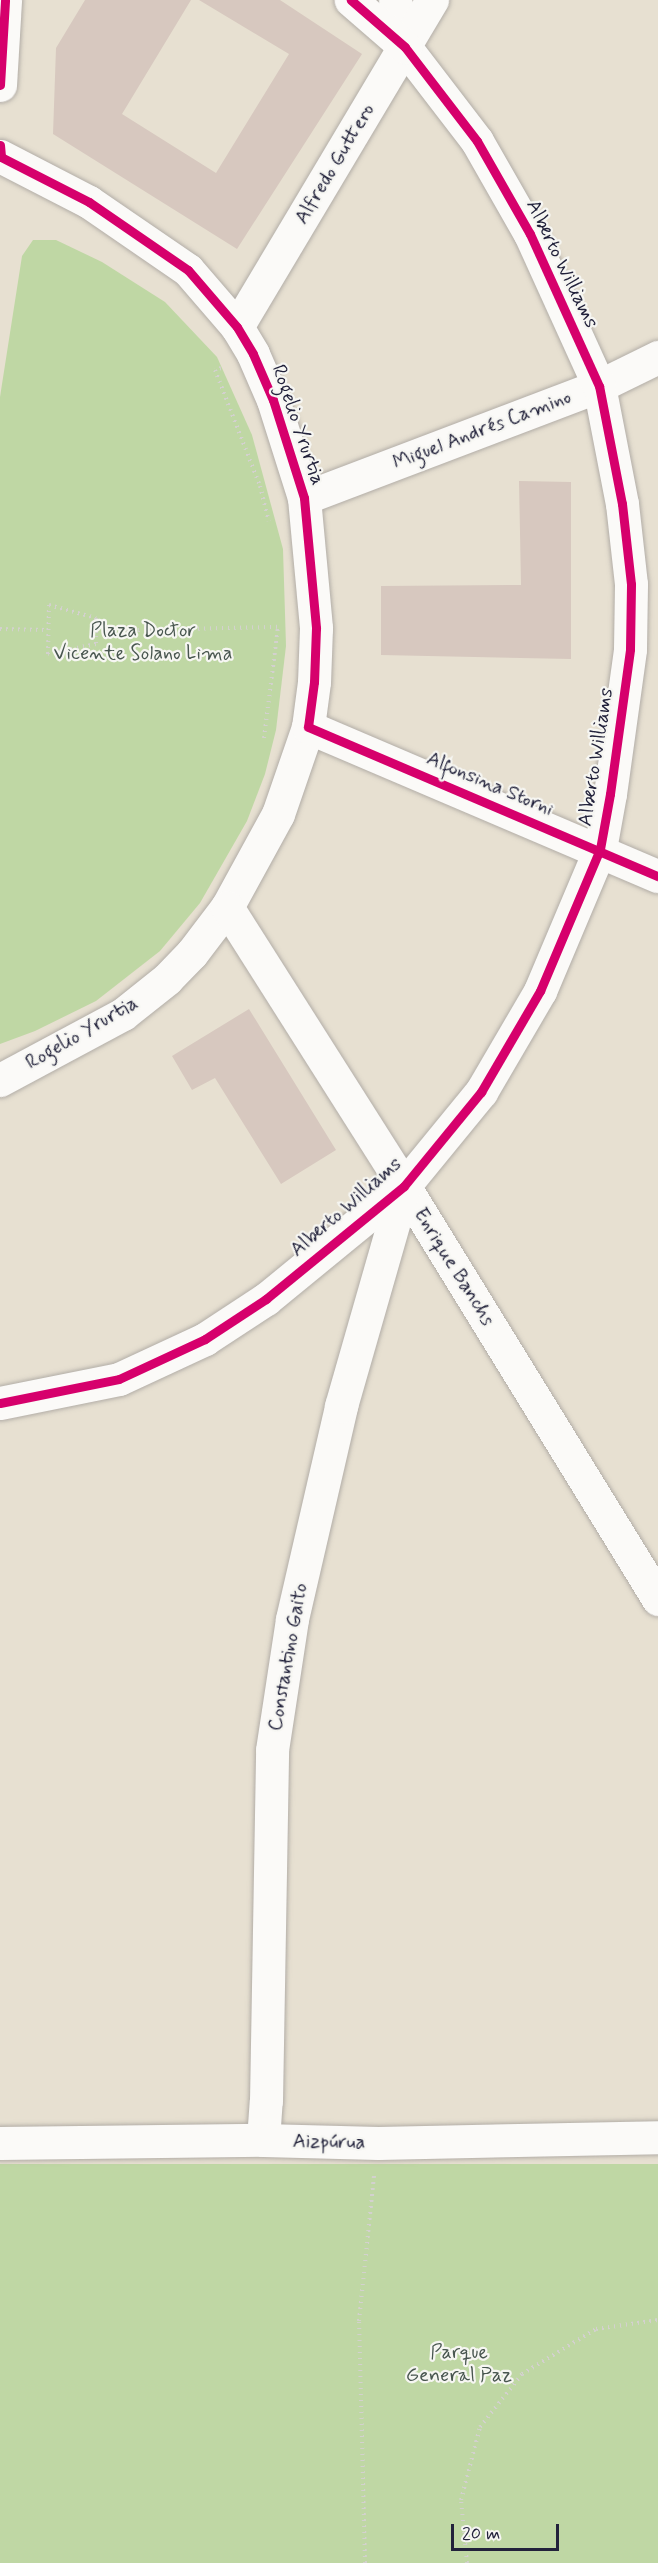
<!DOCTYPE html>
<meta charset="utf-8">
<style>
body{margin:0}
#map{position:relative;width:658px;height:2563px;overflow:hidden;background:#e7e0d1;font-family:Mynerve,sans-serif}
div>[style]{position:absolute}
.green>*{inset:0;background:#bfd7a4;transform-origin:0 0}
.building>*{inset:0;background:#d7c8bf}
.path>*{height:4px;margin-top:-2px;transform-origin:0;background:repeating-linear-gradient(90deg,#d3d1ce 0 1.5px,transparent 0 6px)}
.roads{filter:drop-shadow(0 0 2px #b2ada7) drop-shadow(0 0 2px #b2ada7)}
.street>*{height:33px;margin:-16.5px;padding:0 16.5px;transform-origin:16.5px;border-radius:16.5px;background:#fbfaf8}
.cycleway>*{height:9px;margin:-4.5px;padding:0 4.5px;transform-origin:4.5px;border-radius:4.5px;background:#d6006c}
span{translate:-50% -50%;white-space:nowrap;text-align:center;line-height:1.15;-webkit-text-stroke:4.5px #f6f6f2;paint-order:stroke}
.street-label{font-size:20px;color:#22223b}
.park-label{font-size:20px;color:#48564f}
.scale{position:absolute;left:451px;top:2524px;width:108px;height:27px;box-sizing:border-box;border:3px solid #22223b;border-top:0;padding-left:8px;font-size:18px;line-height:21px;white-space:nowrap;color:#22223b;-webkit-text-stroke:4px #f6f6f2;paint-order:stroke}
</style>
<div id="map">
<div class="green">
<i style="clip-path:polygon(33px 240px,56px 240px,102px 262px,165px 302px,217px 357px,252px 435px,283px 549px,286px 646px,276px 730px,265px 774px,247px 821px,200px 903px,160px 951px,96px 1001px,35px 1031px,0 1044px,0 397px,22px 256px)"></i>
<i style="left:658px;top:2164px;width:399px;height:658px;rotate:90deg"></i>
</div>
<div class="building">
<i style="clip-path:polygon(85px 0,191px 0,122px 114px,216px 173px,289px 54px,199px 0,280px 0,362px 54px,237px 249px,53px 134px,56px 48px)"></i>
<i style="clip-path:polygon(519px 481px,571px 482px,571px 659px,381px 655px,381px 586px,521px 585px)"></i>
<i style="clip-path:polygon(249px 1009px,336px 1150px,281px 1184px,215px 1078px,192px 1090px,172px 1056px)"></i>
</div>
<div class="path">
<i style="left:221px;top:368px;width:6px;rotate:162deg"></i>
<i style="left:215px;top:370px;width:124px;rotate:68.8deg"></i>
<i style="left:260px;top:486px;width:36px;rotate:76deg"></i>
<i style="left:49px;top:605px;width:49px;rotate:15.5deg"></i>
<i style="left:96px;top:618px;width:26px;rotate:90deg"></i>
<i style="left:96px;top:644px;width:49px;rotate:168.2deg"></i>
<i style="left:48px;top:654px;width:49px;rotate:-88.8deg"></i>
<i style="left:0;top:629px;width:47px;rotate:1.2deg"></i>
<i style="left:96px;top:631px;width:182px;rotate:-1.3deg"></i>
<i style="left:264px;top:738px;width:112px;rotate:-82.8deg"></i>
<i style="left:365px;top:2563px;width:242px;rotate:-91.4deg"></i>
<i style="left:359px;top:2321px;width:146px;rotate:-84.1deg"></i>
<i style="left:467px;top:2563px;width:63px;rotate:-95.4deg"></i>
<i style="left:461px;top:2500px;width:75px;rotate:-75.4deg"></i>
<i style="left:480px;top:2427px;width:68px;rotate:-51.6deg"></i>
<i style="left:522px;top:2374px;width:87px;rotate:-31.3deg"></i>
<i style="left:596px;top:2329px;width:63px;rotate:-8.3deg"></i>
</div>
<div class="roads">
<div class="street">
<i style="left:395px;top:0;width:48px;rotate:78deg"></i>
<i style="left:0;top:85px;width:85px;rotate:-86.6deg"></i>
<i style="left:0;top:156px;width:100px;rotate:27.3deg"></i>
<i style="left:89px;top:202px;width:120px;rotate:34.5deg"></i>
<i style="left:188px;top:270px;width:75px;rotate:49.3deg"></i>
<i style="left:237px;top:327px;width:31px;rotate:59deg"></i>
<i style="left:253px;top:354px;width:50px;rotate:66.5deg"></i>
<i style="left:273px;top:400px;width:103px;rotate:72.4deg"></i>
<i style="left:304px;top:498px;width:131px;rotate:84.7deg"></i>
<i style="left:316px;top:628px;width:54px;rotate:92.1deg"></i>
<i style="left:314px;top:682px;width:45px;rotate:97.6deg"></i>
<i style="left:308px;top:727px;width:92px;rotate:109deg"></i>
<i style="left:278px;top:814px;width:106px;rotate:118.7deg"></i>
<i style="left:227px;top:907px;width:58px;rotate:127.3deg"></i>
<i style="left:192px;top:953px;width:36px;rotate:134deg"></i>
<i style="left:167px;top:979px;width:56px;rotate:141.5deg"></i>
<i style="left:123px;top:1014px;width:140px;rotate:151.8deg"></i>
<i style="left:237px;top:327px;width:381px;rotate:-59.2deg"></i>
<i style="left:304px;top:498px;width:316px;rotate:-20.8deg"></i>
<i style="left:599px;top:386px;width:66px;rotate:-26.2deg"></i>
<i style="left:308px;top:727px;width:380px;rotate:23.1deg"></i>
<i style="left:227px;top:907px;width:330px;rotate:57.6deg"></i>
<i style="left:404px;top:1186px;width:485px;rotate:58.4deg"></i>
<i style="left:0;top:1403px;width:121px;rotate:-11.4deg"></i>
<i style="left:119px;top:1379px;width:95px;rotate:-24.9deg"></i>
<i style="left:205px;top:1339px;width:73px;rotate:-33.3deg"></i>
<i style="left:266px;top:1299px;width:178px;rotate:-39.3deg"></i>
<i style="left:404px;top:1186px;width:122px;rotate:-50.7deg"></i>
<i style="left:481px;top:1092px;width:117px;rotate:-59.7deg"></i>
<i style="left:540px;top:991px;width:154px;rotate:-67.1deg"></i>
<i style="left:600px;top:849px;width:56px;rotate:-79.7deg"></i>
<i style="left:610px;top:794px;width:146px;rotate:-82.1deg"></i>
<i style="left:630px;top:649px;width:65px;rotate:-89.1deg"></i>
<i style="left:631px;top:584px;width:81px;rotate:-96.4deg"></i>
<i style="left:622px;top:504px;width:120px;rotate:-101deg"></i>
<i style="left:599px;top:386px;width:167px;rotate:-114.4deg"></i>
<i style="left:530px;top:234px;width:107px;rotate:-119.7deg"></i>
<i style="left:477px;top:141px;width:118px;rotate:-127.5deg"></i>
<i style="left:405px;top:47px;width:72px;rotate:-139deg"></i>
<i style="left:263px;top:2140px;width:39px;rotate:-86deg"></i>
<i style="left:266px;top:2101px;width:351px;rotate:-89deg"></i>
<i style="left:272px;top:1750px;width:133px;rotate:-81.3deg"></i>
<i style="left:292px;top:1619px;width:219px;rotate:-77deg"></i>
<i style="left:341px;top:1406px;width:229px;rotate:-74deg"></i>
<i style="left:0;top:2143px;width:263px;rotate:-0.7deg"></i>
<i style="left:263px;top:2140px;width:115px;rotate:1.5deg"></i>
<i style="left:378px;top:2143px;width:280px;rotate:-1.2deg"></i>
</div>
</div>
<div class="cycleway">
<i style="left:0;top:85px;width:85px;rotate:-86.6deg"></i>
<i style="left:0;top:145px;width:12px;rotate:85deg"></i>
<i style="left:1px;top:157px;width:99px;rotate:27.1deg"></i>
<i style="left:89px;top:202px;width:120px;rotate:34.5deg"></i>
<i style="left:188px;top:270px;width:75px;rotate:49.3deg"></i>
<i style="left:237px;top:327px;width:31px;rotate:59deg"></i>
<i style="left:253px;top:354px;width:50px;rotate:66.5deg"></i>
<i style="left:273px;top:400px;width:103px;rotate:72.4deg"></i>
<i style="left:304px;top:498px;width:131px;rotate:84.7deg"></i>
<i style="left:316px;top:628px;width:54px;rotate:92.1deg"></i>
<i style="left:314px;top:682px;width:45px;rotate:97.6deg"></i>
<i style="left:308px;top:727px;width:380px;rotate:23.1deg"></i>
<i style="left:0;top:1403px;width:121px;rotate:-11.4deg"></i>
<i style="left:119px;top:1379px;width:95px;rotate:-24.9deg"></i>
<i style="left:205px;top:1339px;width:73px;rotate:-33.3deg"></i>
<i style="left:266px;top:1299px;width:178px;rotate:-39.3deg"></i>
<i style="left:404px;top:1186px;width:122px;rotate:-50.7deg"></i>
<i style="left:481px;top:1092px;width:117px;rotate:-59.7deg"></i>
<i style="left:540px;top:991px;width:154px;rotate:-67.1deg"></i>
<i style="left:600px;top:849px;width:56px;rotate:-79.7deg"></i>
<i style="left:610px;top:794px;width:146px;rotate:-82.1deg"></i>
<i style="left:630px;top:649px;width:65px;rotate:-89.1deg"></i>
<i style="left:631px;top:584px;width:81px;rotate:-96.4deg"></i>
<i style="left:622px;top:504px;width:120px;rotate:-101deg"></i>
<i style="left:599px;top:386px;width:167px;rotate:-114.4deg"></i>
<i style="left:530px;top:234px;width:107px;rotate:-119.7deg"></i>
<i style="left:477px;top:141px;width:118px;rotate:-127.5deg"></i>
<i style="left:405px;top:47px;width:72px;rotate:-139deg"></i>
</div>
<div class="street-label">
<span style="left:335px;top:164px;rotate:-59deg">Alfredo Guttero</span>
<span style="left:562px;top:264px;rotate:64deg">Alberto Williams</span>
<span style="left:298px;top:425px;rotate:71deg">Rogelio Yrurtia</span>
<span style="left:482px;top:430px;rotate:-21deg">Miguel Andrés Camino</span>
<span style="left:596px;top:757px;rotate:-81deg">Alberto Williams</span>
<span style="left:490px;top:784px;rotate:23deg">Alfonsina Storni</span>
<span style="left:82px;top:1033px;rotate:-30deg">Rogelio Yrurtia</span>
<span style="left:346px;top:1207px;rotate:-41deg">Alberto Williams</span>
<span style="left:454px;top:1267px;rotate:58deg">Enrique Banchs</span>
<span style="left:288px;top:1657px;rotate:-80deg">Constantino Gaito</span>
<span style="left:329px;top:2142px;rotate:1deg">Aizpúrua</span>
</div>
<div class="park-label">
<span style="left:143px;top:642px">Plaza Doctor<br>Vicente Solano Lima</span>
<span style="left:459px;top:2364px">Parque<br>General Paz</span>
</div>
<div class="scale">20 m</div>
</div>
